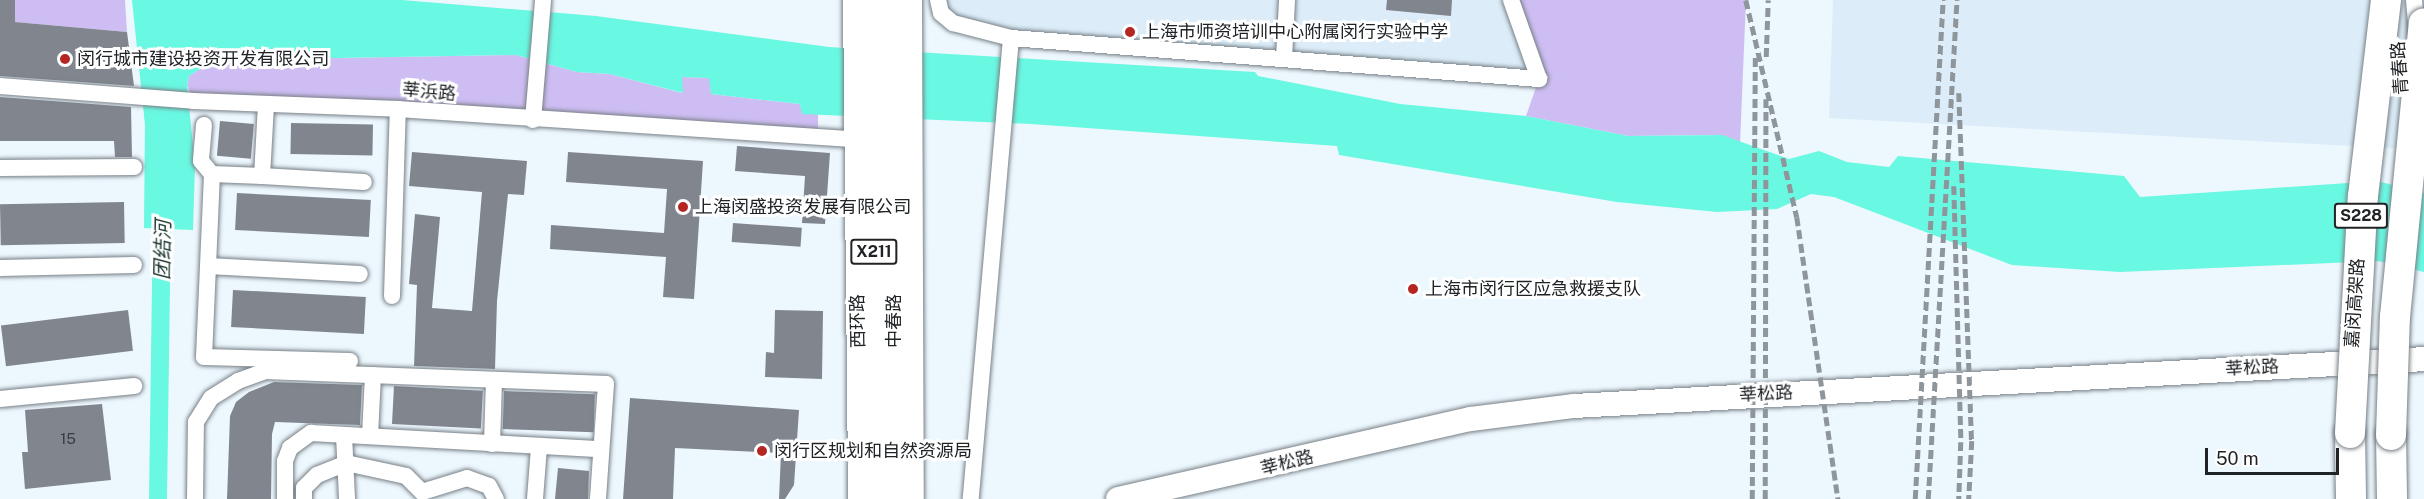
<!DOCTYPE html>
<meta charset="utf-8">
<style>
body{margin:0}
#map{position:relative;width:2424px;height:499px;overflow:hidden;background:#edf7fe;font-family:"Public Sans","Noto Sans SC",sans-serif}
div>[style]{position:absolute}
.built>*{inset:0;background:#dcedf9}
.green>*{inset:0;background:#cebdf3}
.water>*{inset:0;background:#69f8e2}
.canal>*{height:18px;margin:-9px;padding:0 9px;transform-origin:9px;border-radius:9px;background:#69f8e2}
.building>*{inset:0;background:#81858e;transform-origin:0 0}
.roads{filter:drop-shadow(0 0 2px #788086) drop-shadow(0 0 2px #788086)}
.street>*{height:16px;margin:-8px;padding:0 8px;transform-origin:8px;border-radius:8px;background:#fff}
.secondary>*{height:24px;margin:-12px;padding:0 12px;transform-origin:12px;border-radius:12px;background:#fff}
.primary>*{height:26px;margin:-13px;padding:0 13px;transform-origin:13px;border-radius:13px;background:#fff}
.highway>*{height:30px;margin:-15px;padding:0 15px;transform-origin:15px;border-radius:15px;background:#fff}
.rail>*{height:4.5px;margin-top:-2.25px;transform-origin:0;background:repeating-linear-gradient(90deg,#8f969b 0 9px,transparent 0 13.5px)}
.bridges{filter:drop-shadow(0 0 2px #788086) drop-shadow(0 0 2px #788086)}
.highway-bridge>*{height:30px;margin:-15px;padding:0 15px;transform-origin:15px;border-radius:15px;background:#fff}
.dots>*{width:16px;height:16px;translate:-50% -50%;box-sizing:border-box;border:3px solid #fff;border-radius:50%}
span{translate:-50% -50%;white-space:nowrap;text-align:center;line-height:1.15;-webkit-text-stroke:6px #fff;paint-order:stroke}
.number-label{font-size:15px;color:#383c40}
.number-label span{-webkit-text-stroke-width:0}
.shield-label span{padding:2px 4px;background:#fff;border:2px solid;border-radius:4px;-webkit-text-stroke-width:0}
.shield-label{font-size:16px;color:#202326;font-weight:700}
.poi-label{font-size:18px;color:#202326}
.left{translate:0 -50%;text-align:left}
.street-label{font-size:18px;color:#202326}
.water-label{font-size:20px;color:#233c37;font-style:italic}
.scale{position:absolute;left:2205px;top:448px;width:134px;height:27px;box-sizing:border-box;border:3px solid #202326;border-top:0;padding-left:8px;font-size:18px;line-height:21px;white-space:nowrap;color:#202326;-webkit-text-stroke:4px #fff;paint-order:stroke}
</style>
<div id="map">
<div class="built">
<i style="clip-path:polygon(938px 0,1511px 0,1539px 79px,962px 27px)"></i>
<i style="clip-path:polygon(1833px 0,2424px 0,2424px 150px,1829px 118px)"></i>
</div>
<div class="green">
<i style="clip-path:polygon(15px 0,125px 0,127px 32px,15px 22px)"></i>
<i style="clip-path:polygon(1511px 0,1746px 0,1740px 144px,1722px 135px,1628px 136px,1526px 116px,1539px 79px)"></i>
<i style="clip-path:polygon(516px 55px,577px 72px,610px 74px,682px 93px,682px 77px,710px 78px,711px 94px,800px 104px,803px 114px,818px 114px,818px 136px,193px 101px,187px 85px,189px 76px,208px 64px,278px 59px)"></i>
</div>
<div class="water">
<i style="clip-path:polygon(132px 0,402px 0,596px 16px,829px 47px,1255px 72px,1258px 76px,1400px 104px,1526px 116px,1628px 136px,1722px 135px,1789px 159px,1819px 151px,1847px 162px,1889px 167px,1898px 156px,2124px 176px,2140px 197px,2377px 181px,2424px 193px,2424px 272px,2378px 261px,2120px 272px,2012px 265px,1834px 197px,1811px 194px,1777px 209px,1717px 212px,1617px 202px,1339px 155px,1337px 146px,1031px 124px,802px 114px,800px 104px,711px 94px,709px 78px,682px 77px,683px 93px,610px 74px,577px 72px,516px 55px,278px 59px,208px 64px,189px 76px,187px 85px,195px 166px,193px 230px,144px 228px,145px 125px)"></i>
</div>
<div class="canal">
<i style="left:158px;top:499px;width:294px;rotate:-89.2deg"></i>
</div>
<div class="building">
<i style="clip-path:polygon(0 0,15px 0,15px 22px,127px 32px,134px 86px,0 76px)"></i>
<i style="clip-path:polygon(1387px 0,1452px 0,1451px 16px,1386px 10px)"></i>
<i style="clip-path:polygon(0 97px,131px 107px,132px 157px,115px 157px,114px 141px,0 141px)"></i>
<i style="left:220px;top:121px;width:34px;height:35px;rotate:5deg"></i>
<i style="left:291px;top:123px;width:82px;height:31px;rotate:1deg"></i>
<i style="clip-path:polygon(737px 146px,830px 153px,825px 224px,802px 223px,805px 176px,735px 171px)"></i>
<i style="clip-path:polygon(412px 152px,527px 161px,524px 195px,508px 194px,497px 301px,495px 369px,414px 366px,417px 285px,409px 284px,415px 214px,440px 217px,432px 308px,472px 311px,482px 192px,409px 186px)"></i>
<i style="clip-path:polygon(568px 152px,703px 161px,694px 299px,663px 297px,666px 257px,550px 249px,551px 225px,664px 233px,667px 189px,566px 182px)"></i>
<i style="left:237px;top:193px;width:134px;height:37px;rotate:3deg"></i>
<i style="left:124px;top:202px;width:41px;height:124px;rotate:89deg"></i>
<i style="left:733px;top:223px;width:69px;height:19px;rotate:4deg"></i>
<i style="left:233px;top:290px;width:133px;height:37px;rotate:3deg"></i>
<i style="left:128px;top:310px;width:41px;height:128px;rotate:83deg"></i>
<i style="clip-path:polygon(775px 310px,823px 311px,822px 379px,765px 377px,766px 352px,774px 353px)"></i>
<i style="clip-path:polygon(274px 382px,362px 385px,360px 425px,275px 422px,272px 434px,271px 499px,227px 499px,230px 416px,236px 402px,249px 392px)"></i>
<i style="left:394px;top:386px;width:89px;height:38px;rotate:3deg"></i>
<i style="left:504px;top:391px;width:91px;height:38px;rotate:2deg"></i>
<i style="clip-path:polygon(630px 398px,799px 410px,794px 485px,785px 499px,779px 499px,781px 453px,675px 448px,673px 499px,623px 499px)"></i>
<i style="clip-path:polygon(102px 404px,111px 480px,25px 489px,22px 452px,28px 452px,25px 410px)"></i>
<i style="clip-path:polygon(558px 468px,589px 471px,588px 499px,555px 499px)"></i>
</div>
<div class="roads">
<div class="street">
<i style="left:938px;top:0;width:13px;rotate:77deg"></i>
<i style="left:941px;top:13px;width:16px;rotate:40deg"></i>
<i style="left:953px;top:23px;width:60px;rotate:14.5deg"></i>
<i style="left:1011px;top:38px;width:463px;rotate:95deg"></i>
<i style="left:2414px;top:0;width:34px;rotate:85deg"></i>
<i style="left:1011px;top:38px;width:530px;rotate:4.44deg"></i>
<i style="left:1539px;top:79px;width:84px;rotate:-109.5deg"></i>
<i style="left:1284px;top:58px;width:58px;rotate:-87deg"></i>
<i style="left:0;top:86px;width:194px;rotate:4.4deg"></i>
<i style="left:193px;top:101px;width:205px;rotate:2.2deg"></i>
<i style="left:398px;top:109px;width:458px;rotate:3.8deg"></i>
<i style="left:266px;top:105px;width:71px;rotate:93.2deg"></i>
<i style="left:262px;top:176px;width:102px;rotate:3.4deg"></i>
<i style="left:533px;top:120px;width:120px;rotate:-85.2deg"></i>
<i style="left:204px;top:125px;width:36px;rotate:95deg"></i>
<i style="left:201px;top:161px;width:17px;rotate:50deg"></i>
<i style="left:0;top:168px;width:134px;rotate:-0.4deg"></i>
<i style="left:262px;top:176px;width:50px;rotate:-177.7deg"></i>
<i style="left:212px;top:174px;width:183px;rotate:92.5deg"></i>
<i style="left:204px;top:357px;width:146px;rotate:1.6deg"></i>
<i style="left:208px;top:266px;width:152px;rotate:3deg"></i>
<i style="left:0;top:268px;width:134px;rotate:-1.3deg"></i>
<i style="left:392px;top:296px;width:187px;rotate:-88.2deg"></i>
<i style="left:0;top:399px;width:135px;rotate:-5.5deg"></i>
<i style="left:344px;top:435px;width:64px;rotate:87.3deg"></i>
<i style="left:370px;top:436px;width:61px;rotate:-87.2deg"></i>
<i style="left:492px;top:444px;width:64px;rotate:-88.2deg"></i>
<i style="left:195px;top:499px;width:77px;rotate:-89.3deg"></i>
<i style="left:196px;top:422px;width:28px;rotate:-58deg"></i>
<i style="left:211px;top:398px;width:32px;rotate:-32deg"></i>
<i style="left:238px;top:381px;width:30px;rotate:-20deg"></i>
<i style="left:266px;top:371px;width:340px;rotate:2.2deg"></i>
<i style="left:606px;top:384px;width:115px;rotate:94deg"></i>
<i style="left:285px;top:499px;width:38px;rotate:-90deg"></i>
<i style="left:285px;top:461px;width:14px;rotate:-69deg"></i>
<i style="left:290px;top:448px;width:26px;rotate:-36deg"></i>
<i style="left:311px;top:433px;width:290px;rotate:3.2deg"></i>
<i style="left:304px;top:499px;width:11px;rotate:-90deg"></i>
<i style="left:304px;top:488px;width:18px;rotate:-45deg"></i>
<i style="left:317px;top:475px;width:31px;rotate:-22deg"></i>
<i style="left:346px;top:463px;width:61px;rotate:12.2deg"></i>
<i style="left:406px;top:476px;width:23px;rotate:45deg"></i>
<i style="left:422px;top:492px;width:47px;rotate:-17.3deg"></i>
<i style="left:467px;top:478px;width:23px;rotate:20deg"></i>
<i style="left:489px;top:486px;width:15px;rotate:62deg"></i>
<i style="left:535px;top:499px;width:52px;rotate:-85.6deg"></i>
</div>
<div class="secondary">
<i style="left:855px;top:0;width:499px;rotate:89.4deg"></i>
<i style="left:910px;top:0;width:499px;rotate:89.8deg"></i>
<i style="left:1118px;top:499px;width:362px;rotate:-12.8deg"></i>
<i style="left:1471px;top:419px;width:104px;rotate:-7.2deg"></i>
<i style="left:1574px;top:406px;width:851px;rotate:-3.16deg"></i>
</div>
<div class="primary">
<i style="left:874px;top:0;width:499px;rotate:90deg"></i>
<i style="left:894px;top:0;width:499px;rotate:89.9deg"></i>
</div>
<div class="highway">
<i style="left:2350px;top:433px;width:66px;rotate:89.1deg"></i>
<i style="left:2391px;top:435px;width:64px;rotate:89.1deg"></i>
</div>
</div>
<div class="rail">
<i style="left:1746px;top:0;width:223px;rotate:76.8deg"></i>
<i style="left:1797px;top:217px;width:285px;rotate:81.7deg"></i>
<i style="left:1766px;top:57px;width:57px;rotate:-88deg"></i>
<i style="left:1959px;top:93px;width:348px;rotate:87.9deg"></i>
<i style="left:1972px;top:441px;width:58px;rotate:93deg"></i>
<i style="left:1954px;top:186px;width:256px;rotate:88.4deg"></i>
<i style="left:1961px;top:442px;width:57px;rotate:92deg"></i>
<i style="left:1752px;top:499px;width:444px;rotate:-89.6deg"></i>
<i style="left:1765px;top:499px;width:400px;rotate:-89.9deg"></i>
<i style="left:1915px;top:499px;width:500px;rotate:-86.8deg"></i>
<i style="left:1928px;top:499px;width:500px;rotate:-86.7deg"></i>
</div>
<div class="bridges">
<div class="highway-bridge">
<i style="left:2350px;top:433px;width:237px;rotate:-86.9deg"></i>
<i style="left:2363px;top:196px;width:197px;rotate:-83.3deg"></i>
<i style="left:2391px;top:435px;width:118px;rotate:-88.1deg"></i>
<i style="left:2395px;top:317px;width:295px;rotate:-84.4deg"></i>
</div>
</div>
<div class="dots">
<i style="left:1130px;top:32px;background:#b52623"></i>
<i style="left:65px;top:59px;background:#b52623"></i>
<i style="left:683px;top:207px;background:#b52623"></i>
<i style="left:1413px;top:289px;background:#b52623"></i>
<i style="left:762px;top:451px;background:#b52623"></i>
</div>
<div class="number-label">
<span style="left:68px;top:439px">15</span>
</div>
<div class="shield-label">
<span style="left:2361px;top:216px">S228</span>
<span style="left:874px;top:252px">X211</span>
</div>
<div class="poi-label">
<span class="left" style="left:1142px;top:32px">上海市师资培训中心附属闵行实验中学</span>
<span class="left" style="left:77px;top:59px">闵行城市建设投资开发有限公司</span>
<span class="left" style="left:695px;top:207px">上海闵盛投资发展有限公司</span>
<span class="left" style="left:1425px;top:289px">上海市闵行区应急救援支队</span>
<span class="left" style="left:774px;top:451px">闵行区规划和自然资源局</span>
</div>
<div class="street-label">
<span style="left:2400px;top:68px;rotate:-94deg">青春路</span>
<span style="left:429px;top:92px;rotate:5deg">莘浜路</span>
<span style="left:2355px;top:303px;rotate:-86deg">嘉闵高架路</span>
<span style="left:858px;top:321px;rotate:-91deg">西环路</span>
<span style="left:894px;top:321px;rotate:-90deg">中春路</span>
<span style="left:2252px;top:368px;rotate:-3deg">莘松路</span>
<span style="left:1766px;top:394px;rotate:-3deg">莘松路</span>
<span style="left:1287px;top:463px;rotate:-14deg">莘松路</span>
</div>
<div class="water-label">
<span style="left:163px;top:250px;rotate:-89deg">团结河</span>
</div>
<div class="scale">50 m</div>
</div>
